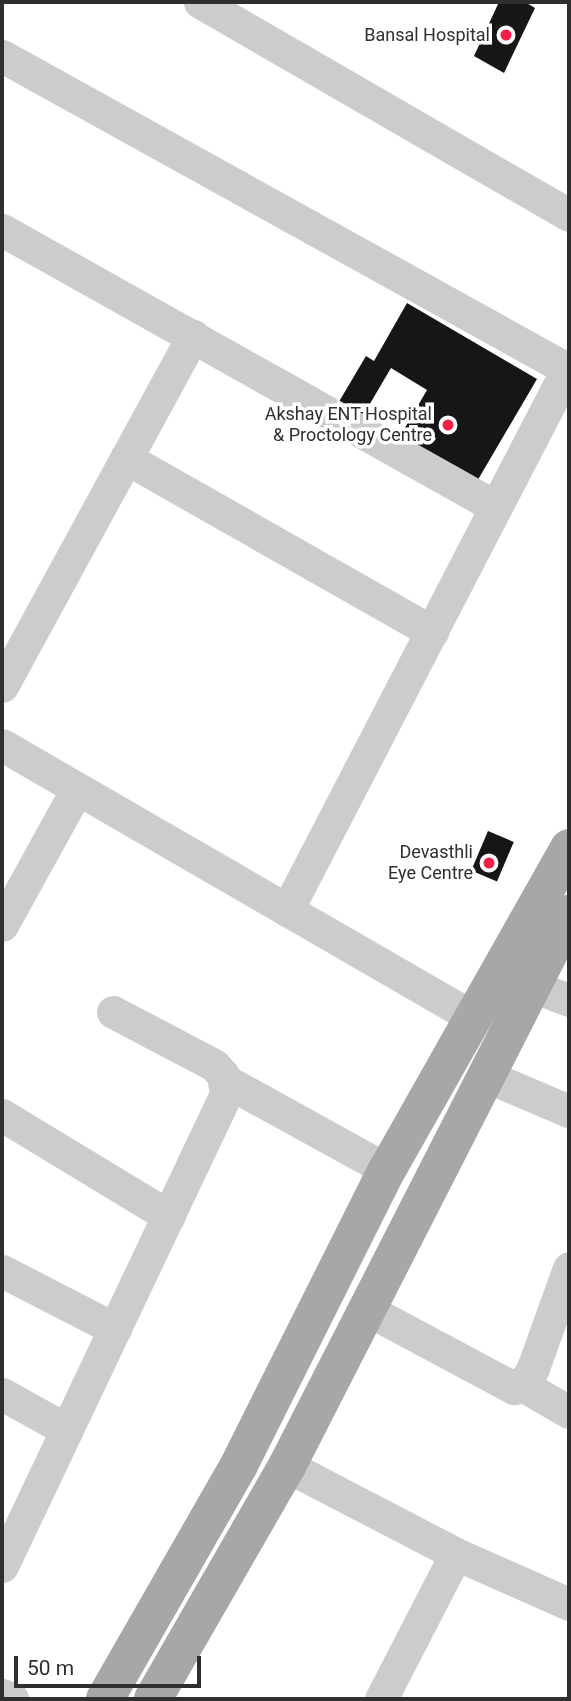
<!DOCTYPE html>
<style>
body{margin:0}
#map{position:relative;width:571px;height:1701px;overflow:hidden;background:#fff;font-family:Roboto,sans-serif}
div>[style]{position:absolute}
.building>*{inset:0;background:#161616;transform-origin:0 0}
.minor>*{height:33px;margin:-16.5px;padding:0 16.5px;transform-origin:16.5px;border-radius:16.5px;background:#ccc}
.major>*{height:38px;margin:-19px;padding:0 19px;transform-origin:19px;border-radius:19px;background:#a7a7a7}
.dots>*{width:19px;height:19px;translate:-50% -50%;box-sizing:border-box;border:4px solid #fff;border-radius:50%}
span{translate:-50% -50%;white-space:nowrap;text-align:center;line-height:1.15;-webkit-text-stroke:7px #fff;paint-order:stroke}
.poi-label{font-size:18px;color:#2f2f2f}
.right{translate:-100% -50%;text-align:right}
.frame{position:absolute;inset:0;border:4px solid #2f2f2f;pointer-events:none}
.scale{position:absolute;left:14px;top:1656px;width:187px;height:32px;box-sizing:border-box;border:4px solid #2f2f2f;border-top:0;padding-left:9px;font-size:21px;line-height:24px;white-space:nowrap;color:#2f2f2f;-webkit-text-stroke:5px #fff;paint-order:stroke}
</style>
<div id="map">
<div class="building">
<i style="clip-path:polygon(499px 2px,525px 2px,535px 8px,504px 73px,474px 56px)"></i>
<i style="clip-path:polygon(407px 303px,537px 379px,476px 483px,399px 438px,427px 390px,391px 368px,361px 419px,337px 405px,366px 356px,374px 361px)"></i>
<i style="left:488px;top:831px;width:28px;height:43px;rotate:23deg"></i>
</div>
<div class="minor">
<i style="left:200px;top:2px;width:426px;rotate:30deg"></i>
<i style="left:2px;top:56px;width:646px;rotate:28.99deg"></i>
<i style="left:2px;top:230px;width:566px;rotate:29.28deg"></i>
<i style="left:126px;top:458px;width:352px;rotate:29.6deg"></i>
<i style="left:2px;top:686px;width:399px;rotate:-61.4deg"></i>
<i style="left:2px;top:745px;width:545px;rotate:30.04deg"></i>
<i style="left:287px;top:910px;width:613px;rotate:-62.6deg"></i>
<i style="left:2px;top:925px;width:155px;rotate:-61.1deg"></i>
<i style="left:529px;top:985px;width:43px;rotate:20.6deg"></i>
<i style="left:484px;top:1075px;width:92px;rotate:23deg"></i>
<i style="left:226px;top:1081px;width:184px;rotate:28.9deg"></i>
<i style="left:2px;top:1115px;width:195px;rotate:31.2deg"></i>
<i style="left:2px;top:1271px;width:127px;rotate:27.2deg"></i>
<i style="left:366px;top:1309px;width:168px;rotate:28.1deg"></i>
<i style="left:514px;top:1388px;width:16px;rotate:-35deg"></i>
<i style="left:527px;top:1379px;width:13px;rotate:-61deg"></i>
<i style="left:533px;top:1368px;width:106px;rotate:-70.2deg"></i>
<i style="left:522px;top:1385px;width:54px;rotate:29.9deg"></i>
<i style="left:2px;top:1394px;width:74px;rotate:29deg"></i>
<i style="left:287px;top:1466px;width:191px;rotate:27.5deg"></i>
<i style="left:456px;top:1554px;width:124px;rotate:23.9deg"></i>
<i style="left:2px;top:1566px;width:522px;rotate:-64.61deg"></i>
<i style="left:226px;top:1094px;width:19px;rotate:-99deg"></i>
<i style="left:223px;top:1075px;width:13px;rotate:-132deg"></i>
<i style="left:214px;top:1065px;width:114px;rotate:-152.3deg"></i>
<i style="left:2px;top:1695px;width:11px;rotate:22deg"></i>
<i style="left:381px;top:1699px;width:163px;rotate:-62.7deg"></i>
</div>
<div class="major">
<i style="left:105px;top:1699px;width:270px;rotate:-60.2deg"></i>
<i style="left:239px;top:1465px;width:330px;rotate:-63.4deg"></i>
<i style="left:387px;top:1170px;width:370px;rotate:-60.5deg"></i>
<i style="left:153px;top:1699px;width:269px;rotate:-60.1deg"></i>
<i style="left:287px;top:1466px;width:620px;rotate:-62.94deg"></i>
</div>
<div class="dots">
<i style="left:506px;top:35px;background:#f71f46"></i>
<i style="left:448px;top:425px;background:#f71f46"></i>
<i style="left:489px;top:863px;background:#f71f46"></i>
</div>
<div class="poi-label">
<span class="right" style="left:490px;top:35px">Bansal Hospital</span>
<span class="right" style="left:432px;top:425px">Akshay ENT Hospital<br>&amp; Proctology Centre</span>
<span class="right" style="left:473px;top:863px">Devasthli<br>Eye Centre</span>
</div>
<div class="frame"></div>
<div class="scale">50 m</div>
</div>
